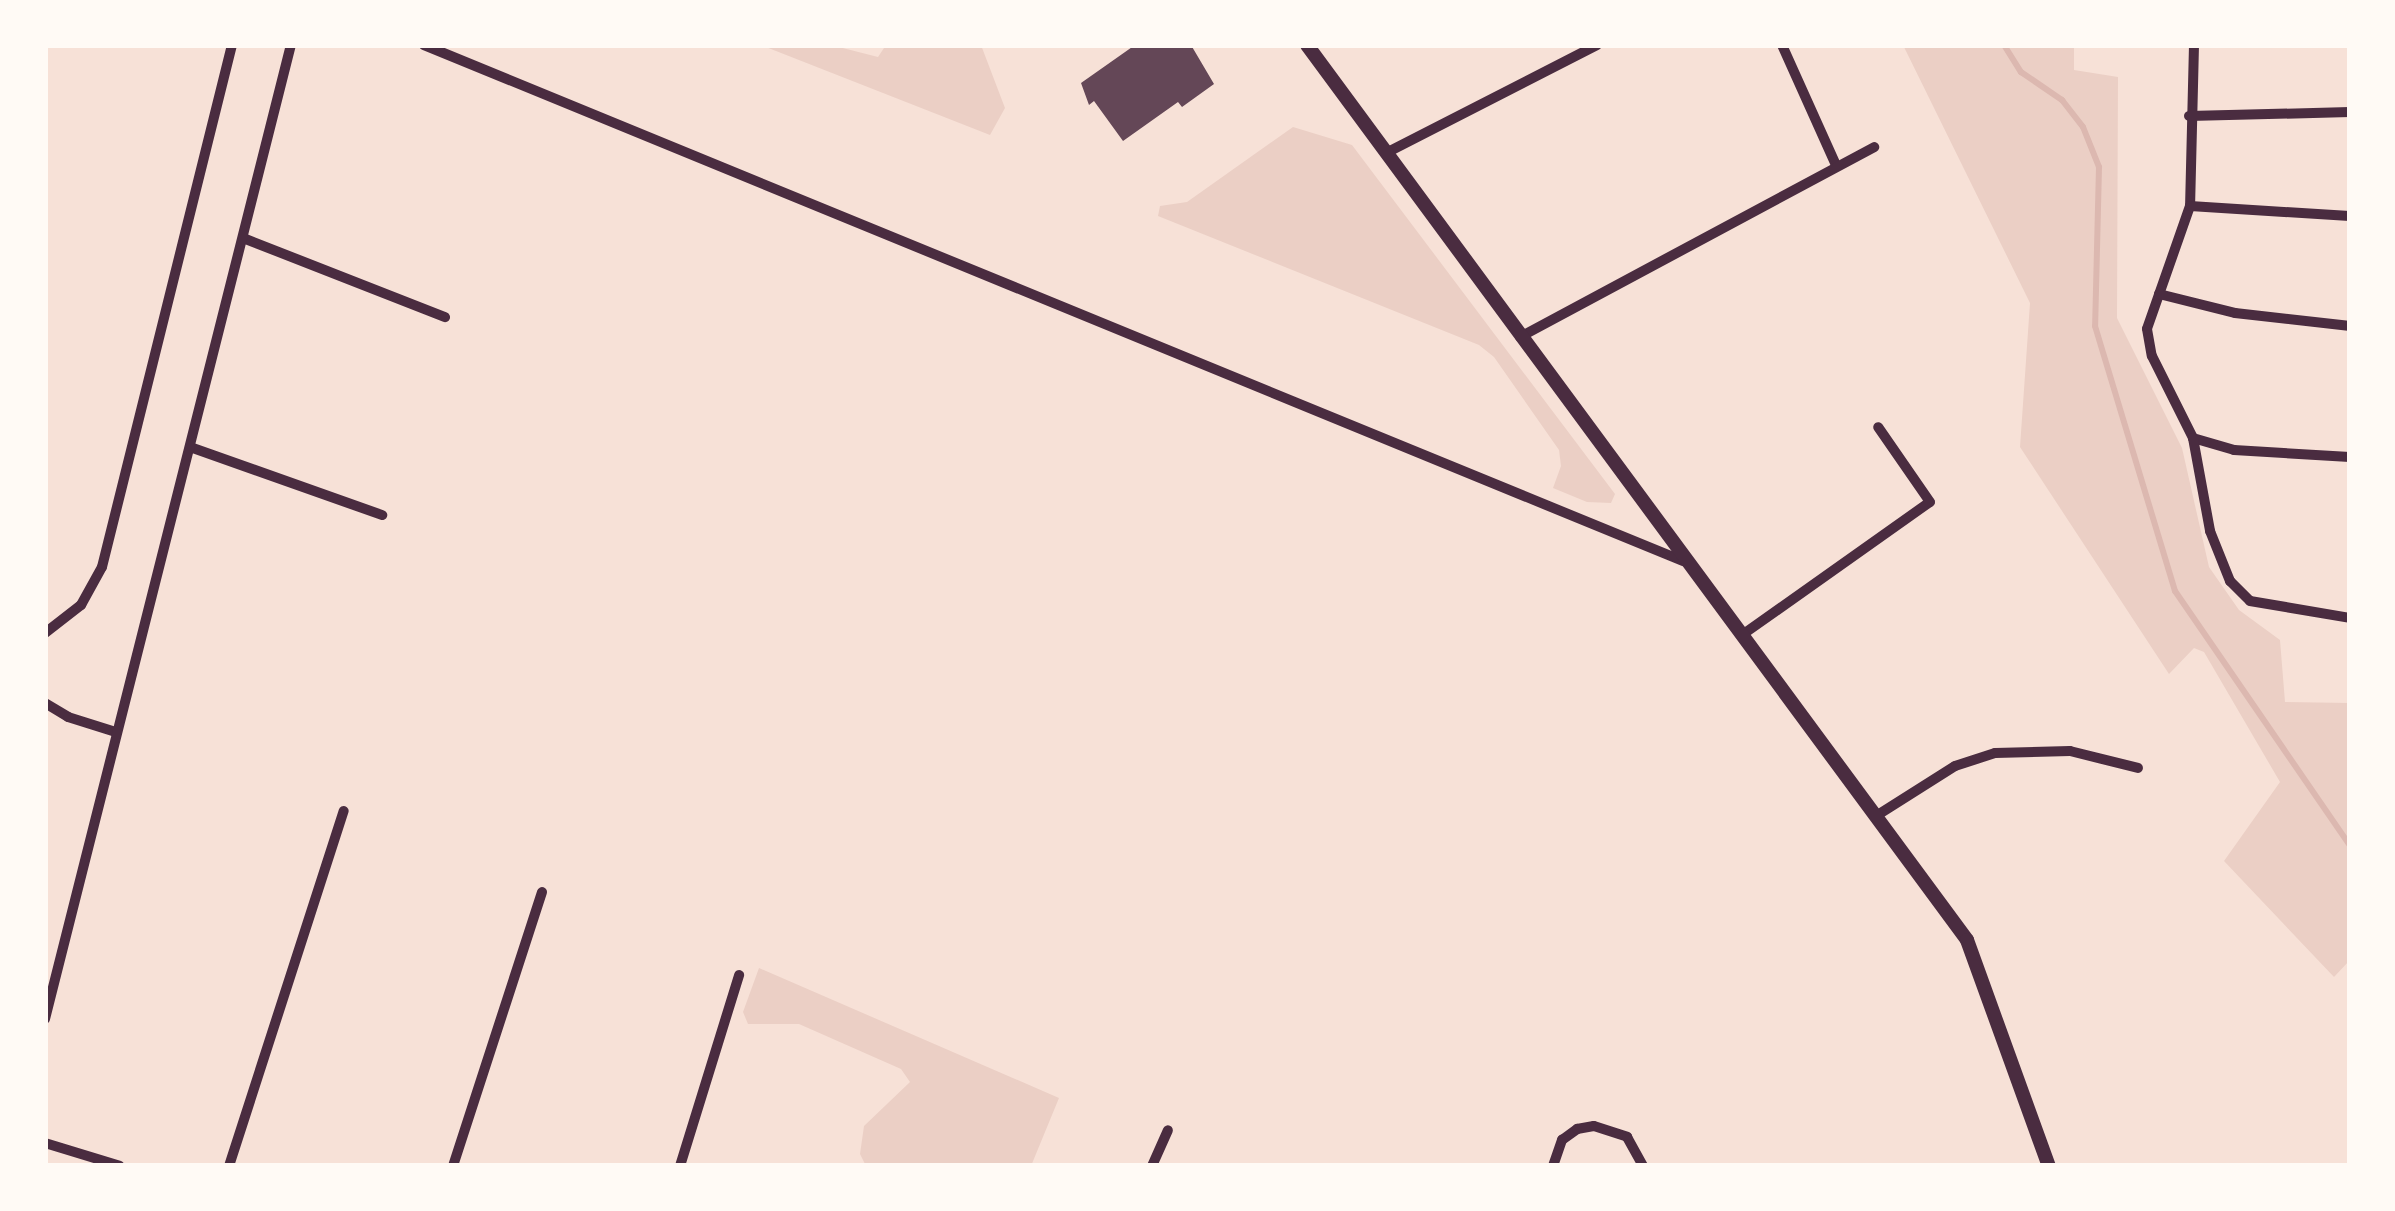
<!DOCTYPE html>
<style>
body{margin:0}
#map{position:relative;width:2395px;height:1211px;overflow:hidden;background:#f7e1d7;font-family:"Playfair Display",serif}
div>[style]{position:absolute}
.green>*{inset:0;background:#ebcfc5}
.stream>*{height:6px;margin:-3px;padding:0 3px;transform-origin:3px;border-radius:3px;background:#dcb8b0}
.building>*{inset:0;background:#644757}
.minor>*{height:10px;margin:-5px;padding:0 5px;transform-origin:5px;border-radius:5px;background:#4a2c40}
.tertiary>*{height:14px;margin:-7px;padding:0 7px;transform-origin:7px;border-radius:7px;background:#4a2c40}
span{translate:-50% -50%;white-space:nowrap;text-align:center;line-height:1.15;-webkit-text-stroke:12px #fffaf5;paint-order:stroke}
.frame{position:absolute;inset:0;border:48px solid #fffaf5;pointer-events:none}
</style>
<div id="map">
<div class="green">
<i style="clip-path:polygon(761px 45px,831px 45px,878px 57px,886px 45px,981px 45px,1005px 108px,990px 135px)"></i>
<i style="clip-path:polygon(1903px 45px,2074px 45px,2074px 70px,2118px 77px,2117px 318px,2182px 448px,2209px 567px,2239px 610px,2280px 640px,2285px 702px,2350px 703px,2350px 960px,2334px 977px,2224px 861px,2280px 782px,2204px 652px,2194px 648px,2169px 674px,2020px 447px,2030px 303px)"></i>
<i style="clip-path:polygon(1293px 127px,1352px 145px,1615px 494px,1611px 503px,1587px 502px,1553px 488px,1561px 466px,1559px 450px,1494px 357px,1479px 345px,1158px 216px,1160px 206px,1187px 202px)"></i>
<i style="clip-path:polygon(759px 968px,1059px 1098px,1031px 1166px,866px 1166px,860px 1154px,864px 1126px,910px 1082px,901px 1069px,799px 1024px,748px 1024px,743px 1012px)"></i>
</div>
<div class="stream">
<i style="left:2004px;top:45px;width:32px;rotate:58deg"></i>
<i style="left:2021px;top:72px;width:50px;rotate:34.3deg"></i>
<i style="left:2062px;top:100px;width:34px;rotate:52deg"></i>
<i style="left:2083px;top:127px;width:43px;rotate:68.2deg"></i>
<i style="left:2099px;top:167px;width:159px;rotate:91.4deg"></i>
<i style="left:2095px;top:326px;width:277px;rotate:73.2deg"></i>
<i style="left:2175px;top:591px;width:309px;rotate:55.5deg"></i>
</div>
<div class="building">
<i style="clip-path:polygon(1135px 45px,1191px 45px,1214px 84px,1182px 107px,1178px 102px,1123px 141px,1094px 101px,1089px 105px,1081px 83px)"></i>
</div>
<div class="minor">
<i style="left:424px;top:45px;width:1361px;rotate:22.29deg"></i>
<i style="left:1782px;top:45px;width:132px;rotate:65.8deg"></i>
<i style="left:2194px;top:45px;width:161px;rotate:91.4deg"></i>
<i style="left:2190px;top:206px;width:130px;rotate:109.3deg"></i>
<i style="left:2147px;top:329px;width:27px;rotate:80deg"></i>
<i style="left:2152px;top:356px;width:92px;rotate:63.4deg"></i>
<i style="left:2193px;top:438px;width:43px;rotate:16.3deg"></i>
<i style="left:2234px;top:450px;width:116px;rotate:3.5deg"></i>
<i style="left:2189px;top:116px;width:161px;rotate:-1.4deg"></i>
<i style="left:1386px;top:153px;width:237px;rotate:-27.1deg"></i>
<i style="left:2190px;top:206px;width:160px;rotate:3.6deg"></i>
<i style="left:243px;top:238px;width:217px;rotate:21.4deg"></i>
<i style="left:2159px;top:294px;width:78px;rotate:14deg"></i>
<i style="left:2235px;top:313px;width:116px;rotate:6.4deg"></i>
<i style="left:1520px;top:337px;width:402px;rotate:-28.2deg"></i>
<i style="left:2193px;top:438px;width:95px;rotate:79.6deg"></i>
<i style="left:2210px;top:531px;width:54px;rotate:68.2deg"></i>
<i style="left:2230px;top:581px;width:28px;rotate:45deg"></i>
<i style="left:2250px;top:601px;width:101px;rotate:9.6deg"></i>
<i style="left:190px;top:447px;width:204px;rotate:19.5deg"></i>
<i style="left:45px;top:633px;width:46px;rotate:-37.9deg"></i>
<i style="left:81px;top:605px;width:43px;rotate:-61.1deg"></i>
<i style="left:102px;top:567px;width:538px;rotate:-76.02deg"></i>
<i style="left:1742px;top:635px;width:230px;rotate:-35.3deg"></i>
<i style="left:1930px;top:502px;width:91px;rotate:-124.7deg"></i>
<i style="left:45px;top:703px;width:27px;rotate:31deg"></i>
<i style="left:68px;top:717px;width:50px;rotate:17.4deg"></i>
<i style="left:1876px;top:816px;width:93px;rotate:-32.3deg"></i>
<i style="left:1955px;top:766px;width:42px;rotate:-18deg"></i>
<i style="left:1995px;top:753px;width:75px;rotate:-1.5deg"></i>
<i style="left:2070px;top:751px;width:70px;rotate:14deg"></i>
<i style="left:45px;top:1019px;width:1005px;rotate:-75.83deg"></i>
<i style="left:45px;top:1143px;width:78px;rotate:17deg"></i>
<i style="left:229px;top:1166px;width:373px;rotate:-72.1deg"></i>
<i style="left:453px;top:1166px;width:288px;rotate:-72deg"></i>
<i style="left:680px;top:1166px;width:200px;rotate:-72.8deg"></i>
<i style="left:1152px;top:1166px;width:39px;rotate:-66deg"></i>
<i style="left:1553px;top:1166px;width:28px;rotate:-71deg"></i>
<i style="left:1562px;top:1140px;width:19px;rotate:-36deg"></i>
<i style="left:1577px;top:1129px;width:17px;rotate:-10deg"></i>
<i style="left:1594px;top:1126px;width:35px;rotate:18deg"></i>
<i style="left:1627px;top:1137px;width:33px;rotate:61deg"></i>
</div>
<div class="tertiary">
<i style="left:1307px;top:45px;width:1112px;rotate:53.59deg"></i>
<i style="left:1967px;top:940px;width:240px;rotate:70.1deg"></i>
</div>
<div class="frame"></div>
</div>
